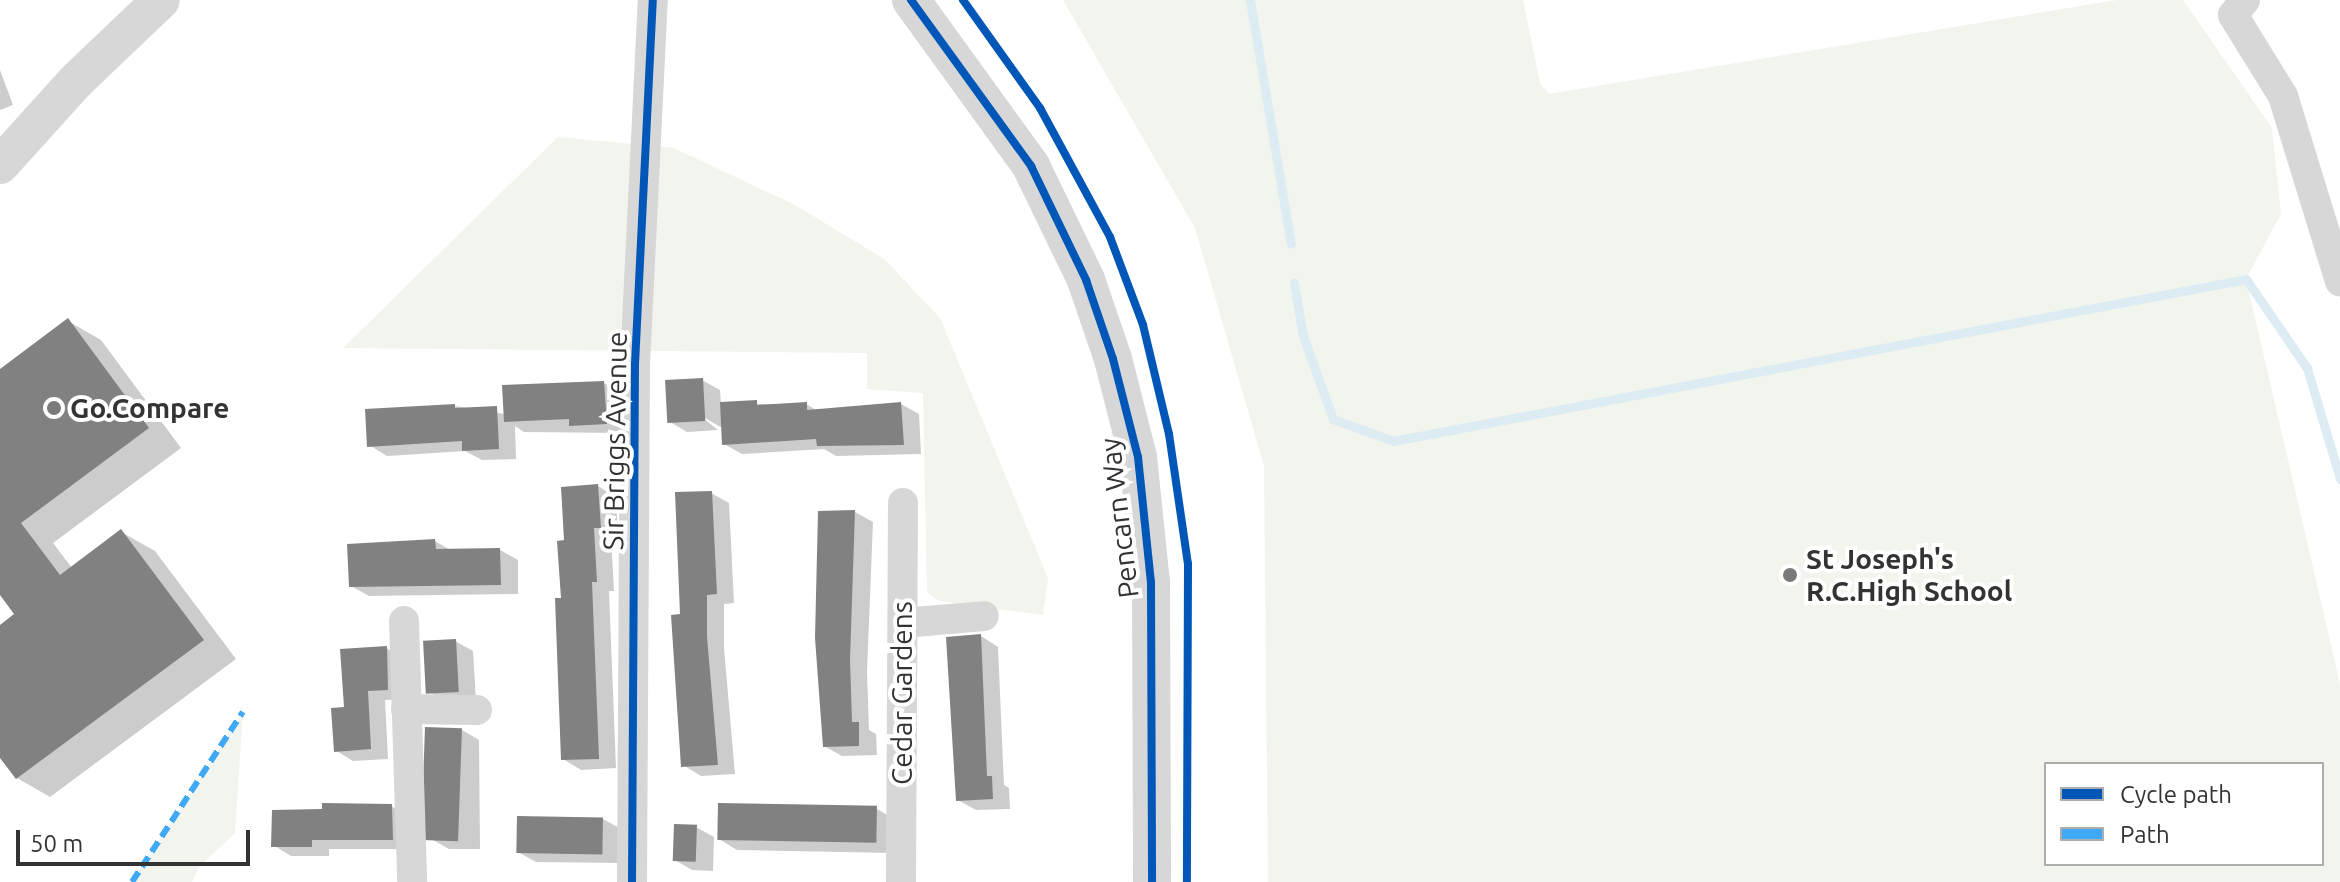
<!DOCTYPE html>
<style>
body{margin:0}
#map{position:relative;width:2340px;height:882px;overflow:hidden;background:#fff;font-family:Ubuntu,sans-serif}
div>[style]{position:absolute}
.green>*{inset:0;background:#f1f5ed}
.shadow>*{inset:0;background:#0003}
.stream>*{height:9px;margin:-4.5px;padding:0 4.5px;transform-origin:4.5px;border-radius:4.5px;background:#ddebf3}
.building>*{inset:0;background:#818181;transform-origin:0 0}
.minor>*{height:30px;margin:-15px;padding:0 15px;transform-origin:15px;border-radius:15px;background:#d7d7d7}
.tertiary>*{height:38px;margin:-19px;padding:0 19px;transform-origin:19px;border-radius:19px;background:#d7d7d7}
.quiet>*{height:6px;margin-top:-3px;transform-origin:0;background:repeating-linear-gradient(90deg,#3fa9f5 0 12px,transparent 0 18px)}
.cycleway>*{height:8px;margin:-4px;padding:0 4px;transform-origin:4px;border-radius:4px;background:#0057b8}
.dots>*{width:22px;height:22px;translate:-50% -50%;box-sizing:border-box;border:4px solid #fff;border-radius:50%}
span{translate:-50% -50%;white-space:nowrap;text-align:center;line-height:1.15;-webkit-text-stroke:8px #fff;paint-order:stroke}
.poi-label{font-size:28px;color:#333;font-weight:700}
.left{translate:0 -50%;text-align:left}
.street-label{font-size:28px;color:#333}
.legend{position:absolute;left:2044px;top:762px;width:280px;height:104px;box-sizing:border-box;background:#fff;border:2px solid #adadad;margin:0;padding:10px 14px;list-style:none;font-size:24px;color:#333}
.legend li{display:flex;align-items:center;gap:16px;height:40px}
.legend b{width:40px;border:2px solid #adadad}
.scale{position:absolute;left:16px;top:830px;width:234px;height:36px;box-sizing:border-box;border:4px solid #333;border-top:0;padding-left:10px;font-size:24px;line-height:28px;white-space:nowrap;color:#333;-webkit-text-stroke:6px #fff;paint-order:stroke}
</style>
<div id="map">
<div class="green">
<i style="clip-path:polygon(evenodd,1063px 0,1523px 0,1540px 83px,1549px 94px,2117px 0,2183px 0,2272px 128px,2281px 214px,2246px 279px,2340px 684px,2340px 882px,1268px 882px,1264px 466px,1195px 228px,1063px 0,2046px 764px,2322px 764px,2322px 864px,2046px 864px,2046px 764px)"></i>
<i style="clip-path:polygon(558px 137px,674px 148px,795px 205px,884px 259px,940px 318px,1048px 578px,1043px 615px,939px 601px,927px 593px,923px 393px,867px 389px,867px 353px,343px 348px)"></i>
<i style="clip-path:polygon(243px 712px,235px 833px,199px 867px,192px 882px,132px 882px)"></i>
</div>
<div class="shadow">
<i style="clip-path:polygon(0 70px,13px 105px,0 110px)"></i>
<i style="clip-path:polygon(68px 321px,101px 340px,181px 448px,53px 543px,72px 568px,121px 532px,155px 551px,236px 659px,50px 797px,17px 778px,0 755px,0 627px,17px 615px,0 592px,0 371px)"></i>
<i style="clip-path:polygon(702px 380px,720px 390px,721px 404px,806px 404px,818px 411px,901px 404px,919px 414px,921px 454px,836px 456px,824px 449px,742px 454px,724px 444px,724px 429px,698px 414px,718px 430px,687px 432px,670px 422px)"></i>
<i style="clip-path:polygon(604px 383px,622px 393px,624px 433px,524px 432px,515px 426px,516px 459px,482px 460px,465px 451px,387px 456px,369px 445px,455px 406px,505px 414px)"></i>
<i style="clip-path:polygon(598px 486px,616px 497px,618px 537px,611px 537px,614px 591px,609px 591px,616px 768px,581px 770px,563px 759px,566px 542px)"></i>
<i style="clip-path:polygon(711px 493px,729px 503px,734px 603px,724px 604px,724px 648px,735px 774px,701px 776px,683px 765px,682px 616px)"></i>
<i style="clip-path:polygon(855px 512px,873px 522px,867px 672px,869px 730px,876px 734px,877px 755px,842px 756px,824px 746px)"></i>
<i style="clip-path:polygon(435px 541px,452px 551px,500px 550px,518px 560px,518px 594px,369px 596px,351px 586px)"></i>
<i style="clip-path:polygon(981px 636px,998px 647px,1004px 785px,1009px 788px,1010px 809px,976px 810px,958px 800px)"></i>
<i style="clip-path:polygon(455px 641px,473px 651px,476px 701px,444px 700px,426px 690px)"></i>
<i style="clip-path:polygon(386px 648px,404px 658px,405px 699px,385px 700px,388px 759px,353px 761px,335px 750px,346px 709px)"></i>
<i style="clip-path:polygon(462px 730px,479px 740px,480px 849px,449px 849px,431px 839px)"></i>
<i style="clip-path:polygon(391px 806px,409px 816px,410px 849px,329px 849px,329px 856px,291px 856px,273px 845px)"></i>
<i style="clip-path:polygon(877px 809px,894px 819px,894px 853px,737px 850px,719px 839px)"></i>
<i style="clip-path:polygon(603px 819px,621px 829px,620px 863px,536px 862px,518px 852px)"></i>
<i style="clip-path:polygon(696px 827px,714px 837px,713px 871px,692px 870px,675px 860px)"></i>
</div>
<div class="stream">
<i style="left:1250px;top:0;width:247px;rotate:80.5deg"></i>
<i style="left:1294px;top:283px;width:54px;rotate:80.4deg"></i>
<i style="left:1303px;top:336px;width:88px;rotate:70.1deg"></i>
<i style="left:1333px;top:419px;width:64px;rotate:20.1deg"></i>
<i style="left:1393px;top:441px;width:868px;rotate:-10.75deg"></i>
<i style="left:2246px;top:279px;width:108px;rotate:55.6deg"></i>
<i style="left:2307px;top:368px;width:116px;rotate:73.4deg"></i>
</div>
<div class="building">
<i style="clip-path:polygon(68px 318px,149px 428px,21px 523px,60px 575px,121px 529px,204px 640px,16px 779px,0 758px,0 625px,14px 614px,0 595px,0 369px)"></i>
<i style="left:703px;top:378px;width:43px;height:38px;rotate:87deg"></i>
<i style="clip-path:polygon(604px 381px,607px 424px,569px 426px,569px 419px,504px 422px,502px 385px)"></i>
<i style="clip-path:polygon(757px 400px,757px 405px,807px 402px,807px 410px,901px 402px,904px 445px,817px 446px,816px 439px,722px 445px,720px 402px)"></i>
<i style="clip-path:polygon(455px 404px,455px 408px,497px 406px,499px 449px,462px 451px,462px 441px,367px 447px,365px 409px)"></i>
<i style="clip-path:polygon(598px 484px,601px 528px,594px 528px,597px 582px,592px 582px,599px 759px,561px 760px,555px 598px,561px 598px,557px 541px,564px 540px,561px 487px)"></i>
<i style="clip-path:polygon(712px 491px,717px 594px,707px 595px,707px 637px,718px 765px,681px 767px,671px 615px,680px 614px,675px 492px)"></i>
<i style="clip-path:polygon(855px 510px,850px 660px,852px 722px,859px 722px,859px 746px,823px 747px,815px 638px,818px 511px)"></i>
<i style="clip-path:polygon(435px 539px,436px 549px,500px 548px,501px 585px,349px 587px,347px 544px)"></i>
<i style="clip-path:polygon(981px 634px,987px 776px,992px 776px,993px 799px,956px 801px,946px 637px)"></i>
<i style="left:456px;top:639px;width:53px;height:33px;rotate:87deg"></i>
<i style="clip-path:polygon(387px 646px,388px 690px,368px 691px,371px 749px,334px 752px,331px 708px,344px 707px,340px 649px)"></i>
<i style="left:425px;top:727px;width:37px;height:113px;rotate:2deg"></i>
<i style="clip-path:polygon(322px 803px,392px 804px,393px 840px,312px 840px,312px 847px,271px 847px,272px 810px,322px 809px)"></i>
<i style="left:718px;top:803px;width:159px;height:37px;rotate:1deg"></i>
<i style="left:517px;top:816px;width:86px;height:37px;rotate:1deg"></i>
<i style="left:674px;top:824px;width:23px;height:37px;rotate:2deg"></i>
</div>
<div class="minor">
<i style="left:2245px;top:0;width:19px;rotate:129deg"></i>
<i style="left:2233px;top:15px;width:95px;rotate:58.3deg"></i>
<i style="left:2283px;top:96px;width:194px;rotate:72.9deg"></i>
<i style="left:404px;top:621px;width:261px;rotate:88.2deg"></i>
<i style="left:903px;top:623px;width:81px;rotate:-4.9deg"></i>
<i style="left:406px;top:709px;width:71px;rotate:0.8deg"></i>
<i style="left:632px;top:882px;width:518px;rotate:-89.67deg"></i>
<i style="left:635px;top:364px;width:364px;rotate:-87.2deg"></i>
<i style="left:901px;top:882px;width:379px;rotate:-89.7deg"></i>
</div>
<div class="tertiary">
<i style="left:911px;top:0;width:205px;rotate:54.1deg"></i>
<i style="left:1031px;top:166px;width:127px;rotate:64.2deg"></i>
<i style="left:1086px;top:280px;width:83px;rotate:71.1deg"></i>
<i style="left:1113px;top:359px;width:101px;rotate:75.7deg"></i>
<i style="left:1138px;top:457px;width:126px;rotate:84.1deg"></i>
<i style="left:1151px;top:582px;width:300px;rotate:89.8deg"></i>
<i style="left:0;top:165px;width:113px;rotate:-47.9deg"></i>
<i style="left:76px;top:81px;width:117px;rotate:-43.6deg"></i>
</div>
<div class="quiet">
<i style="left:132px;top:882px;width:203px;rotate:-56.9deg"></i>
</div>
<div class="cycleway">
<i style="left:911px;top:0;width:205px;rotate:54.1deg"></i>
<i style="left:1031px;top:166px;width:127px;rotate:64.2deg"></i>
<i style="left:1086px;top:280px;width:83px;rotate:71.1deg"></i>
<i style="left:1113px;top:359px;width:101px;rotate:75.7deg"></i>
<i style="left:1138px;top:457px;width:126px;rotate:84.1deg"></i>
<i style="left:1151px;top:582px;width:300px;rotate:89.8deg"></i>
<i style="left:963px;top:0;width:133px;rotate:54.5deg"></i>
<i style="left:1040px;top:108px;width:147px;rotate:61.5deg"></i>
<i style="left:1110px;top:237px;width:94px;rotate:69.4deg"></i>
<i style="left:1143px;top:325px;width:112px;rotate:76.6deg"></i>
<i style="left:1169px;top:434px;width:131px;rotate:81.7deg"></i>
<i style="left:1188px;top:564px;width:318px;rotate:90.2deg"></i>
<i style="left:632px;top:882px;width:518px;rotate:-89.67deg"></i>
<i style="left:635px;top:364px;width:364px;rotate:-87.2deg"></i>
</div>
<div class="dots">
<i style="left:54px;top:408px;background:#7a7a7a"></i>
<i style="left:1790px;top:575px;background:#7a7a7a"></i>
</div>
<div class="poi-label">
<span class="left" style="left:70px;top:408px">Go.Compare</span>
<span class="left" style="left:1806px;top:575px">St Joseph's<br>R.C.High School</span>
</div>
<div class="street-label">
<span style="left:615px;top:441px;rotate:-89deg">Sir Briggs Avenue</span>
<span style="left:1119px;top:518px;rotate:-97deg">Pencarn Way</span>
<span style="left:902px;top:693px;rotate:-90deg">Cedar Gardens</span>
</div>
<ul class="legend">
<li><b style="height:10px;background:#0057b8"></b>Cycle path</li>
<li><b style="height:10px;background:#3fa9f5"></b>Path</li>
</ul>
<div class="scale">50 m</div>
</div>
